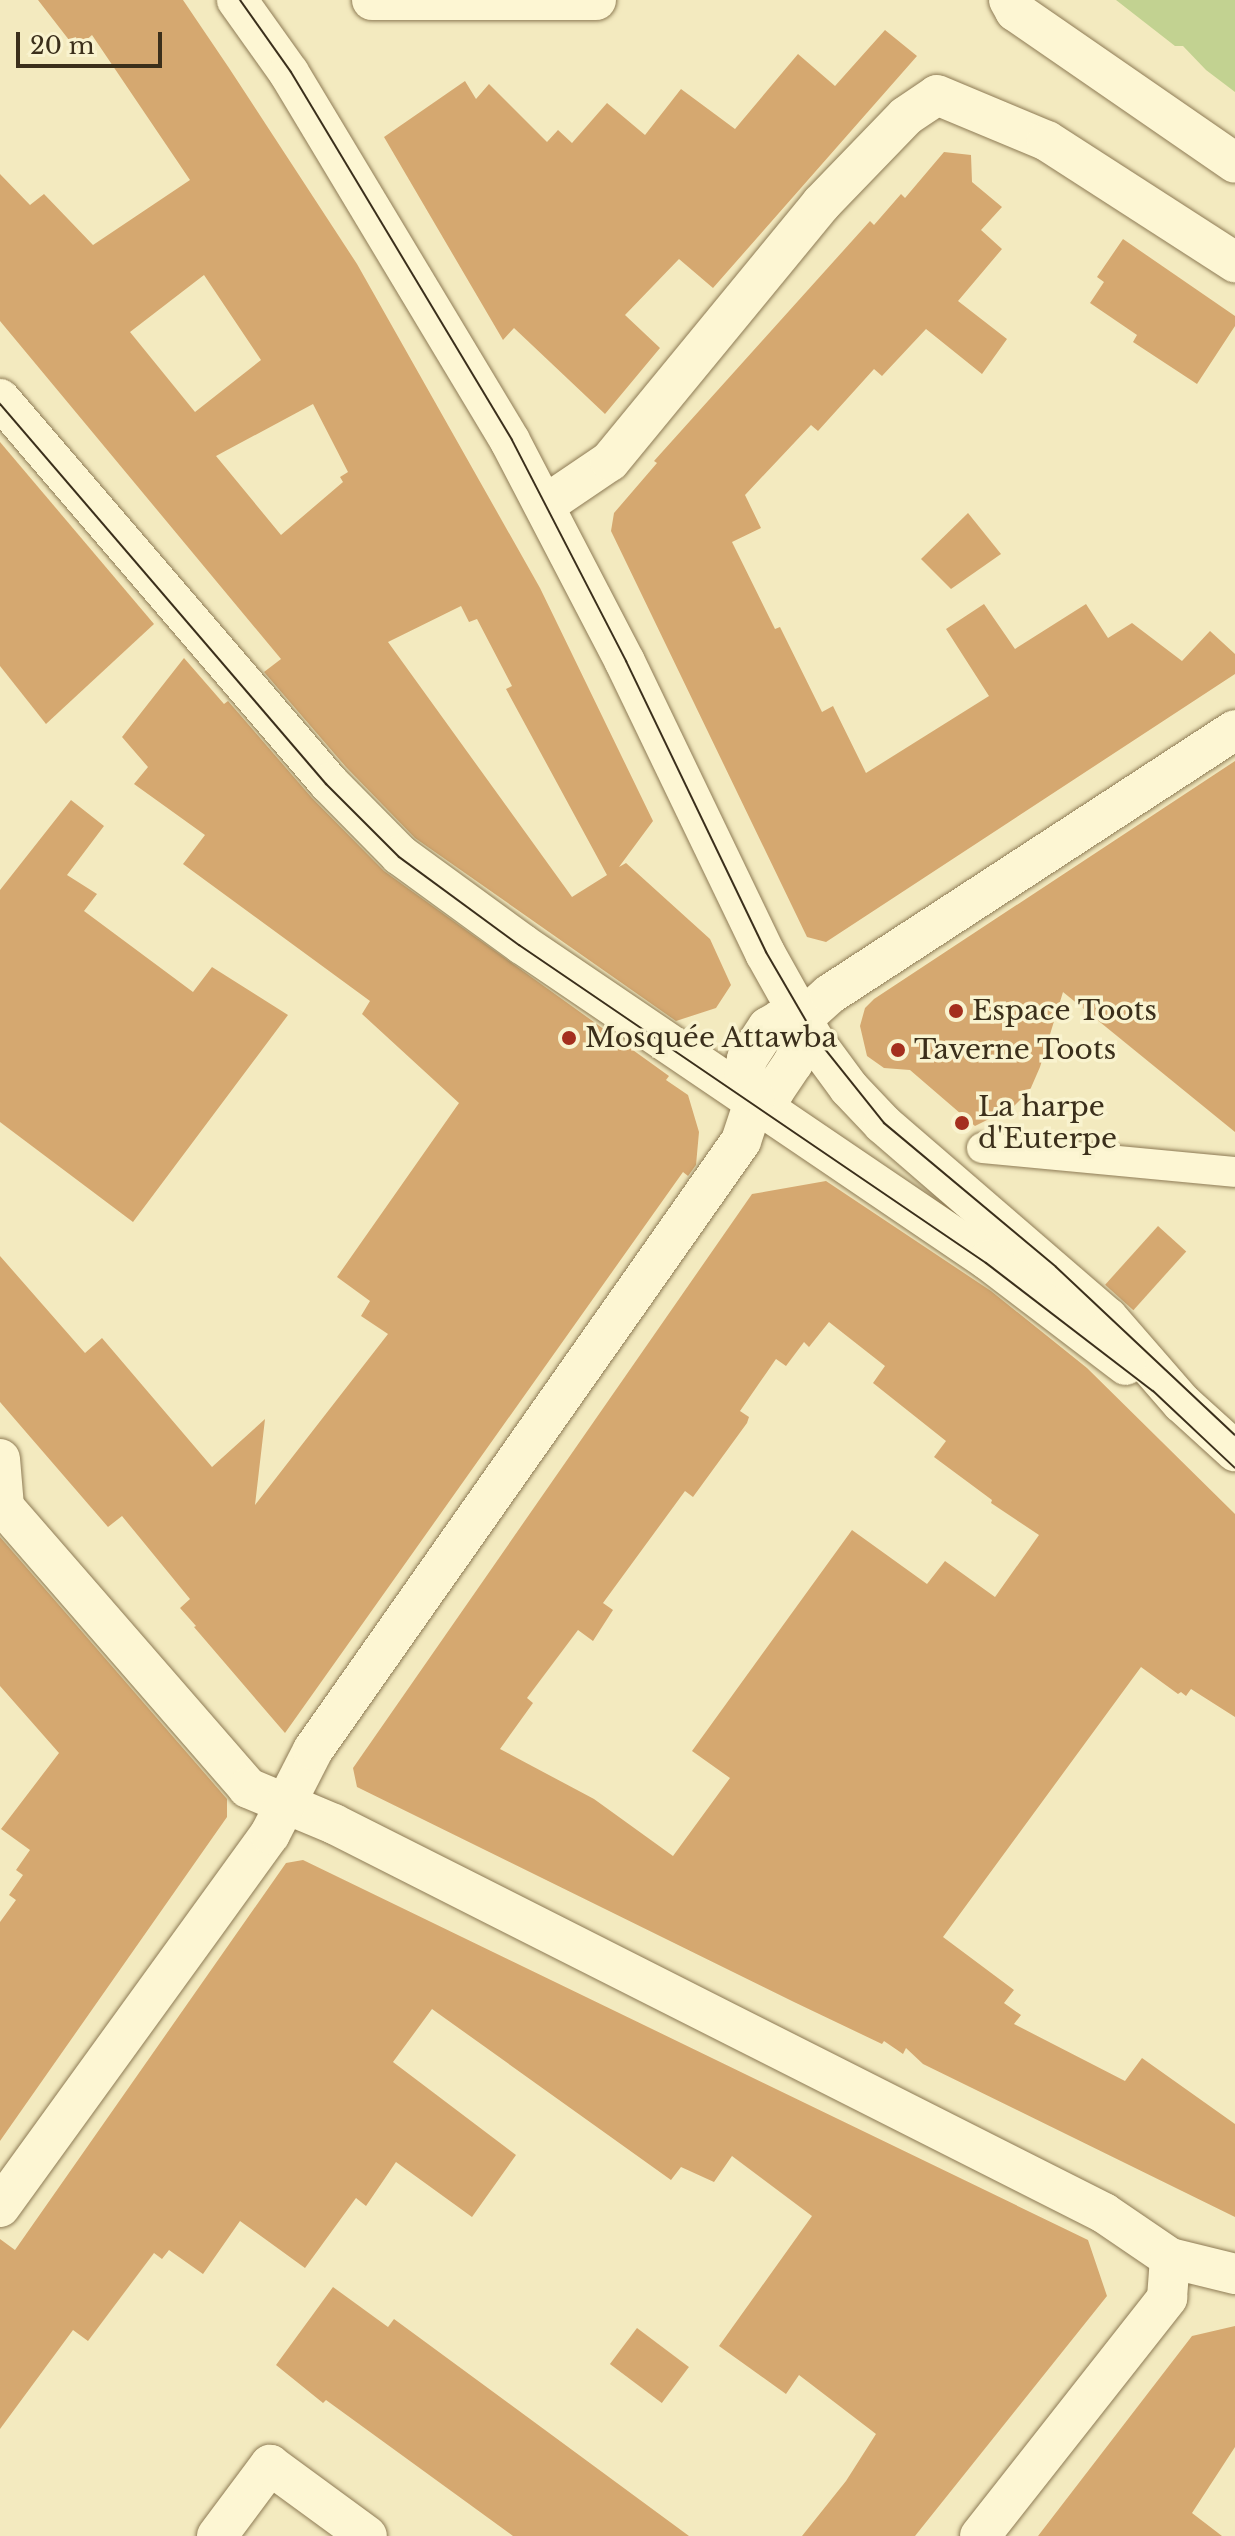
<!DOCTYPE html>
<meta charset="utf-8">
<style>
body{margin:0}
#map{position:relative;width:1235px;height:2536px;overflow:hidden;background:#f3eabf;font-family:"Libre Baskerville",serif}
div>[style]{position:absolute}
.green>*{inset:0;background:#c2d291}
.building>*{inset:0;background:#d5a870;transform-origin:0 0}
.roads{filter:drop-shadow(0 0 2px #8e7b55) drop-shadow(0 0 2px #8e7b55)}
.pedestrian>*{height:30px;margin:-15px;padding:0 15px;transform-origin:15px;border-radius:15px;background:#fdf6d3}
.minor>*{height:40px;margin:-20px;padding:0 20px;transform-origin:20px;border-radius:20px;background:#fdf6d3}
.tram>*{height:2px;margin:-1px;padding:0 1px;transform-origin:1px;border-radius:1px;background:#3b2f1b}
.dots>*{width:22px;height:22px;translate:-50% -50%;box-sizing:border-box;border:4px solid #f9f3cf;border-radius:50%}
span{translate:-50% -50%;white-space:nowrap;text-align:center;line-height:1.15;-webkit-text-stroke:7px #f9f3cf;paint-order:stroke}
.poi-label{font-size:28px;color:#3b2f1b}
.left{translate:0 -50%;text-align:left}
.scale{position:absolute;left:16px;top:32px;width:146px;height:36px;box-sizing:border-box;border:4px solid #3b2f1b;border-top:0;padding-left:10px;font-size:24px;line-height:28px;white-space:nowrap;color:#3b2f1b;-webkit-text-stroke:6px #f9f3cf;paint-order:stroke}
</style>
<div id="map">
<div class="green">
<i style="clip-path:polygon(1116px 0,1235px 0,1235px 92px,1206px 70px,1183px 46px,1175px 46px)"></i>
</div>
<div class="building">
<i style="clip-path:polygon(evenodd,38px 0,183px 0,229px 68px,357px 264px,540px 588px,653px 821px,619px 867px,626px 863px,710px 939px,731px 985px,716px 1008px,676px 1021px,415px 838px,346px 767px,264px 672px,281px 659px,0 321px,0 174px,30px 205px,44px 194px,93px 245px,190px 180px,92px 35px,76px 49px,38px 0,204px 275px,261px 360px,195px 412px,130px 332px,204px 275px,38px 0,313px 404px,348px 472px,340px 477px,343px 482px,281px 535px,216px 456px,313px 404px,38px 0,461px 606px,469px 622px,477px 619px,512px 686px,506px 689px,607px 875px,572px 897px,388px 642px,461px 606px)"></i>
<i style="clip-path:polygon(885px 30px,917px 56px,713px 288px,679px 259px,625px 315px,660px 348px,605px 414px,514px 328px,503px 340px,384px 137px,465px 81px,476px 99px,489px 84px,547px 142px,558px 130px,572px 143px,607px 103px,645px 135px,681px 89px,735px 129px,798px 54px,835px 86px)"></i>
<i style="clip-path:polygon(944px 152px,971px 155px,972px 182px,1002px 207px,981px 230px,1002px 249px,958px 301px,1007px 339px,982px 374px,926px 329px,882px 376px,874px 369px,818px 431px,811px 425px,745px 495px,761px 528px,732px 542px,775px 629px,780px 627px,822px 712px,833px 706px,866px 773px,989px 696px,946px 629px,984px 604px,1015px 649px,1086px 604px,1108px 638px,1132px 623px,1182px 661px,1210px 631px,1235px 654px,1235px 674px,826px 942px,807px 937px,611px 531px,614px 513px,657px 463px,654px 461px,870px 221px,874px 225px,901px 194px,905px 198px)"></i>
<i style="clip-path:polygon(1123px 239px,1235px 316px,1235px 326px,1197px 384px,1133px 342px,1137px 335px,1090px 303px,1104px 282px,1097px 277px)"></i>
<i style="clip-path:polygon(0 442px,154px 624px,46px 724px,0 666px)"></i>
<i style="clip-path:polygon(968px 513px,1001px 554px,951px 589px,921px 559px)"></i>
<i style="clip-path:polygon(184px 658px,224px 704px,228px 701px,312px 798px,384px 871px,669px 1076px,666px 1080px,688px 1095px,699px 1132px,696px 1165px,688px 1176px,683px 1172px,285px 1733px,194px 1627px,196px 1626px,180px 1608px,190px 1599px,122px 1516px,108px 1527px,0 1402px,0 1256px,85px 1353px,102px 1338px,212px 1467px,265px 1419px,255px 1505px,388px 1334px,361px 1316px,370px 1301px,337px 1277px,459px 1103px,362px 1014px,370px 1001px,183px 864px,205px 835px,134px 784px,148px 767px,122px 737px)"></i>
<i style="clip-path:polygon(1235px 761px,1235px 1132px,1063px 992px,1040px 1067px,1030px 1090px,1013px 1107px,975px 1126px,910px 1070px,884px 1068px,867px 1056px,860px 1026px,865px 1008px,874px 999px)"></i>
<i style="clip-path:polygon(71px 800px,104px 826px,67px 875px,97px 894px,84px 911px,193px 992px,212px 967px,288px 1015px,133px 1222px,0 1122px,0 890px)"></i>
<i style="clip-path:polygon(evenodd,826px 1181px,991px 1291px,1087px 1368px,1235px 1514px,1235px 1717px,1191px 1689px,1186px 1696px,1181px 1692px,1178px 1694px,1141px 1667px,943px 1937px,1014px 1990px,1004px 2003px,1021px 2015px,1014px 2024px,1125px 2081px,1142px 2058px,1235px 2124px,1235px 2217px,923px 2064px,906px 2048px,903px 2054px,884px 2041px,882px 2044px,794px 2002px,357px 1787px,353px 1768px,752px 1194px,826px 1181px,829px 1322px,885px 1366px,873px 1383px,946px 1441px,934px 1457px,992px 1500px,991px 1503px,1039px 1535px,995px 1597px,945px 1561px,927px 1584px,852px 1530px,692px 1751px,730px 1778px,673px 1856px,594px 1799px,500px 1749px,533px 1703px,527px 1698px,578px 1630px,593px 1641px,613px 1610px,603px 1603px,685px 1491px,693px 1497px,747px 1423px,749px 1417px,740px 1411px,776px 1359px,786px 1366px,804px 1342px,809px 1347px,829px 1322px)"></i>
<i style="left:1158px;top:1226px;width:38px;height:79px;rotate:42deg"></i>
<i style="clip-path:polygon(0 1537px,227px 1799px,227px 1817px,0 2141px,0 1922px,16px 1900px,9px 1895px,23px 1875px,16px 1870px,30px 1850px,1px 1829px,59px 1753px,0 1686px)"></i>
<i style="clip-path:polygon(303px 1860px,1088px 2240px,1107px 2296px,915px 2536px,802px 2536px,846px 2481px,876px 2434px,799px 2375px,786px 2394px,719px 2346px,812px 2216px,732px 2156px,714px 2182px,681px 2167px,671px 2180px,432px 2009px,393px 2062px,516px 2155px,472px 2217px,396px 2162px,366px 2206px,356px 2198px,305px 2268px,240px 2221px,203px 2274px,169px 2250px,162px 2259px,154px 2253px,88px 2341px,73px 2330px,0 2429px,0 2239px,15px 2250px,286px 1863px)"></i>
<i style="clip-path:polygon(333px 2287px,388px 2327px,394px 2319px,689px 2536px,513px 2536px,326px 2400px,323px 2403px,276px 2365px)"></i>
<i style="clip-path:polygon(1235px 2326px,1235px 2447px,1192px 2513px,1222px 2536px,1038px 2536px,1192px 2336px)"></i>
<i style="left:637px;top:2328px;width:65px;height:45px;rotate:37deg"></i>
</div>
<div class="roads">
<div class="pedestrian">
<i style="left:982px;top:1148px;width:254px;rotate:5.4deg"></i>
</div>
<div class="minor">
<i style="left:237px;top:0;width:90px;rotate:54.5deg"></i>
<i style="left:289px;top:73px;width:429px;rotate:59deg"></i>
<i style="left:510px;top:441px;width:249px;rotate:62.5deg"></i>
<i style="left:625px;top:662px;width:323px;rotate:64.3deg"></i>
<i style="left:765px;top:953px;width:98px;rotate:60.8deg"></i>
<i style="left:813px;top:1039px;width:61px;rotate:53.7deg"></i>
<i style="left:849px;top:1088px;width:50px;rotate:46.6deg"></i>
<i style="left:883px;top:1124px;width:297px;rotate:40.8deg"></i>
<i style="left:1108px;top:1318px;width:113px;rotate:49deg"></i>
<i style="left:1182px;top:1403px;width:72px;rotate:42.2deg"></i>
<i style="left:372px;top:0;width:224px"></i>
<i style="left:1009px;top:0;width:13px;rotate:61deg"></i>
<i style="left:1015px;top:11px;width:267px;rotate:34.6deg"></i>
<i style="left:0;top:399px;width:506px;rotate:49.41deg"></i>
<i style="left:329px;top:783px;width:101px;rotate:45.4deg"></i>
<i style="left:400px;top:855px;width:151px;rotate:36.1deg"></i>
<i style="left:522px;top:944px;width:563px;rotate:34.14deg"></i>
<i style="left:988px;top:1260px;width:173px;rotate:37.3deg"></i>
<i style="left:545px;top:505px;width:78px;rotate:-34.1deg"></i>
<i style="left:610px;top:461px;width:333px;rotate:-50.6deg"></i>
<i style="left:821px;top:204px;width:122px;rotate:-46deg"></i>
<i style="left:906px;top:116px;width:37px;rotate:-34deg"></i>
<i style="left:937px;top:95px;width:119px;rotate:22.7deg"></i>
<i style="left:1047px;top:141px;width:224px;rotate:32.8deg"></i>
<i style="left:755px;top:1099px;width:21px;rotate:-23deg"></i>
<i style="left:774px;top:1091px;width:34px;rotate:-56deg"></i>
<i style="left:793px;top:1063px;width:15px;rotate:-62deg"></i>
<i style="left:800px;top:1050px;width:30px;rotate:-88deg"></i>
<i style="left:0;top:1459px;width:48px;rotate:85.2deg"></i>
<i style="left:4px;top:1507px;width:372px;rotate:49deg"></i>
<i style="left:248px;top:1788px;width:93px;rotate:22.7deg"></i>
<i style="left:334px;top:1824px;width:863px;rotate:26.8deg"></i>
<i style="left:1104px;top:2213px;width:80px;rotate:34.3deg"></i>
<i style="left:1170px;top:2258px;width:67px;rotate:13.8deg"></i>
<i style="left:0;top:2207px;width:460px;rotate:-54.1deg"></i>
<i style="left:270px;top:1834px;width:94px;rotate:-62.9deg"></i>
<i style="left:313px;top:1750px;width:744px;rotate:-54.9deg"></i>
<i style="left:741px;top:1141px;width:44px;rotate:-71.6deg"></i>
<i style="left:755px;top:1099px;width:27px;rotate:-114deg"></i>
<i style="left:744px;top:1074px;width:15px;rotate:-79deg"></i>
<i style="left:747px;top:1059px;width:38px;rotate:-57deg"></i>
<i style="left:768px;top:1027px;width:14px;rotate:-30deg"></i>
<i style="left:780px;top:1020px;width:21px"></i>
<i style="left:801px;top:1020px;width:39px;rotate:-42deg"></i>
<i style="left:830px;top:994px;width:483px;rotate:-33.1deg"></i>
<i style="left:217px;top:2536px;width:89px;rotate:-53.3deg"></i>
<i style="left:270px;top:2465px;width:120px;rotate:36.2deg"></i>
<i style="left:980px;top:2536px;width:303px;rotate:-51.8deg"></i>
<i style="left:1167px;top:2298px;width:40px;rotate:-85.7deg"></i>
</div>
</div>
<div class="tram">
<i style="left:240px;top:0;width:88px;rotate:54.7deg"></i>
<i style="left:291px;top:72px;width:429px;rotate:59deg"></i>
<i style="left:512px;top:440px;width:249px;rotate:62.7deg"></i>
<i style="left:626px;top:661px;width:323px;rotate:64.3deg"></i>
<i style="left:766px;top:952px;width:99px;rotate:59.8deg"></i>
<i style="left:816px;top:1038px;width:109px;rotate:51.3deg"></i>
<i style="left:884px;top:1123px;width:224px;rotate:39.9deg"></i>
<i style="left:1056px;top:1267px;width:245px;rotate:43.2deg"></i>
<i style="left:0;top:404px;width:501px;rotate:49.37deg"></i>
<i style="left:326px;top:784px;width:103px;rotate:45deg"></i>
<i style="left:399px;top:857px;width:149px;rotate:36.3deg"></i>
<i style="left:519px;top:945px;width:565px;rotate:34.25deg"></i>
<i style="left:986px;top:1263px;width:210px;rotate:37.5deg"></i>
<i style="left:1153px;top:1391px;width:112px;rotate:43.2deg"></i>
</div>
<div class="dots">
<i style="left:956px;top:1011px;background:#a42f1e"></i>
<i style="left:569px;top:1038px;background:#a42f1e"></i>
<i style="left:898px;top:1050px;background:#a42f1e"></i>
<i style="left:962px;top:1123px;background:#a42f1e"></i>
</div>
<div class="poi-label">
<span class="left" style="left:972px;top:1011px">Espace Toots</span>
<span class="left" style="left:585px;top:1038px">Mosquée Attawba</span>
<span class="left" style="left:914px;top:1050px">Taverne Toots</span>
<span class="left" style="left:978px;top:1123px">La harpe<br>d'Euterpe</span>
</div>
<div class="scale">20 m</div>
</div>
